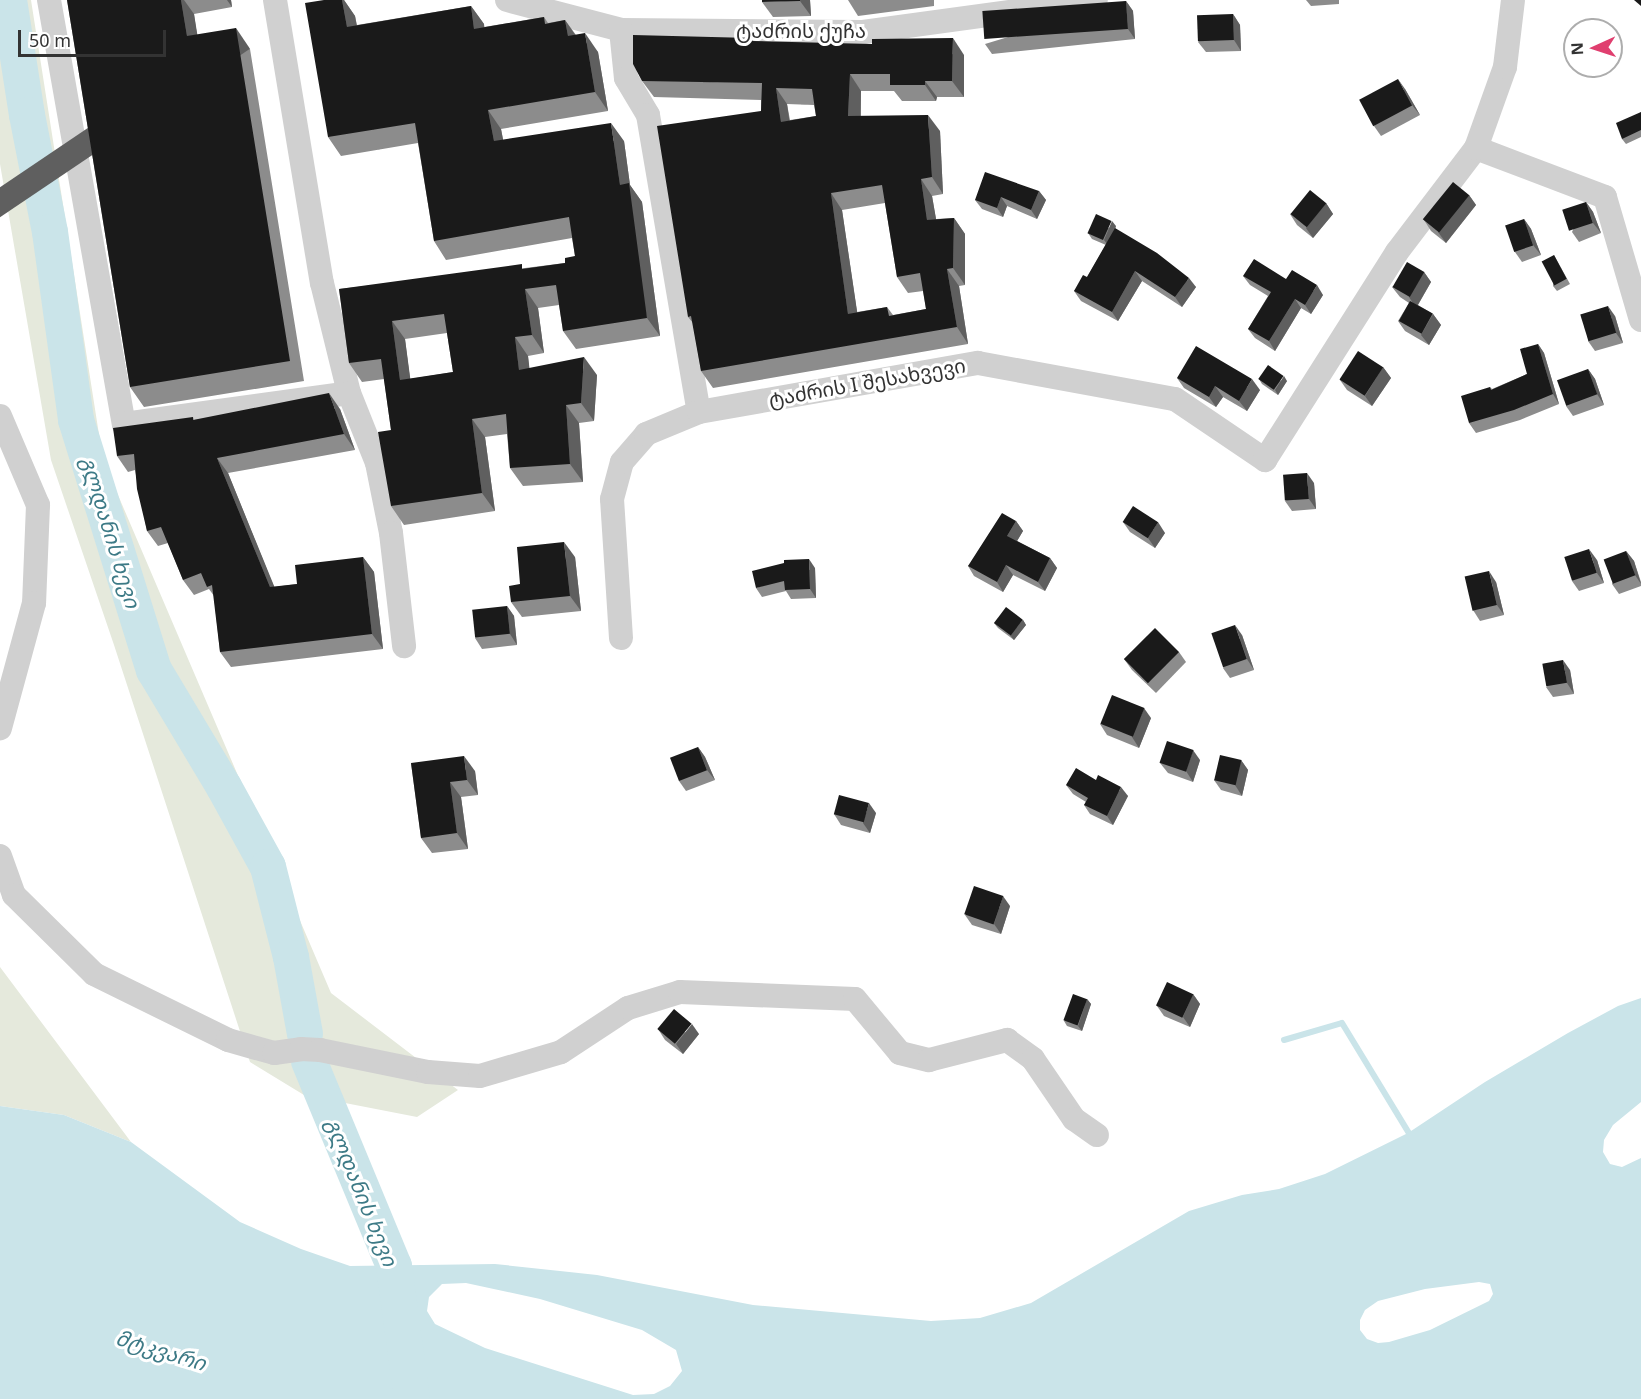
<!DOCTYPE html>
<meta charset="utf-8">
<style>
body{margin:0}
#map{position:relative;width:1641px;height:1399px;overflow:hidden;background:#fff;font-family:"Noto Sans","Noto Sans Georgian",sans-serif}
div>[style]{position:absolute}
.green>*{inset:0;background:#e5e9dc}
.water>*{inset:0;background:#cae4e9}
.stream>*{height:6px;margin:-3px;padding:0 3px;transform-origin:3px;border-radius:3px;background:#cae4e9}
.river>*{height:36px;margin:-18px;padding:0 18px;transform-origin:18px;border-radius:18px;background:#cae4e9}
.minor>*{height:24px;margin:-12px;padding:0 12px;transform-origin:12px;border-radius:12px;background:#d0d0d0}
.wall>*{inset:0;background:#8c8c8c}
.shaded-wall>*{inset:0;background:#5f5f5f;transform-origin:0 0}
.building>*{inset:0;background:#1a1a1a;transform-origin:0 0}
span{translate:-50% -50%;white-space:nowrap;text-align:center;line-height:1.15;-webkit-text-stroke:6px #fff;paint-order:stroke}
.street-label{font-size:20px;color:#333}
.water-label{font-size:21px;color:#3d7a86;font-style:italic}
.north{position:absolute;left:1563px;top:18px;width:60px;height:60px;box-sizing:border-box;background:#fff;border:2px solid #adadad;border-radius:50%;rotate:267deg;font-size:16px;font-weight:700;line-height:24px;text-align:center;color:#333}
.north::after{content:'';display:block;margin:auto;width:21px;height:27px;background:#e03f6f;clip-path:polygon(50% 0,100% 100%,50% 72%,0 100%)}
.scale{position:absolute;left:18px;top:30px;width:148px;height:27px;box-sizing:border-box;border:3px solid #333;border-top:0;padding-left:8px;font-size:18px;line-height:21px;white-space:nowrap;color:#333;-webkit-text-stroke:4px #fff;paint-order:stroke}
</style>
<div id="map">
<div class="green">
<i style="clip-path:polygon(0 0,31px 0,103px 460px,331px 993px,458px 1090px,417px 1117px,304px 1095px,250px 1062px,114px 645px,51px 460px,0 164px)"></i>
<i style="clip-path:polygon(0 967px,131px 1142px,64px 1115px,0 1106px)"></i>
</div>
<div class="water">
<i style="clip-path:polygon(evenodd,1641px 998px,1641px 1102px,1613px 1125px,1604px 1140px,1603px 1152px,1610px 1164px,1622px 1167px,1641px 1158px,1641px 1399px,0 1399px,0 1106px,64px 1115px,131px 1142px,240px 1222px,301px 1249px,350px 1266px,495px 1264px,597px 1275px,753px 1305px,931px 1321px,980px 1318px,1031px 1303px,1189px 1211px,1242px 1195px,1279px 1189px,1325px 1174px,1408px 1133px,1485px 1082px,1568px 1033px,1618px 1006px,1641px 998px,1479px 1282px,1490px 1284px,1493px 1294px,1489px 1301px,1430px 1330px,1389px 1342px,1378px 1343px,1367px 1339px,1360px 1330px,1360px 1320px,1365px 1310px,1378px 1301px,1425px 1289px,1479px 1282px,1641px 998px,466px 1283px,540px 1299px,642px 1330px,676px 1350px,682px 1371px,670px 1386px,654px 1394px,633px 1395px,485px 1348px,435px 1324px,427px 1311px,429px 1297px,442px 1284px,466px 1283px)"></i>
</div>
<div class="stream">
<i style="left:1284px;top:1040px;width:60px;rotate:-16.3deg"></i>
<i style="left:1342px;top:1023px;width:135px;rotate:58.7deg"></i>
</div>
<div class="river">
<i style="left:9px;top:0;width:116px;rotate:81.1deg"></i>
<i style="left:27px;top:115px;width:119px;rotate:78.9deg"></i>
<i style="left:50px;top:232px;width:190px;rotate:82.1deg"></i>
<i style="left:76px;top:420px;width:262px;rotate:72.7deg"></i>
<i style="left:154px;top:670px;width:136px;rotate:59.1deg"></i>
<i style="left:224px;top:787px;width:91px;rotate:61.2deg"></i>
<i style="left:268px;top:867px;width:93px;rotate:75.7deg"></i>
<i style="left:291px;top:957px;width:78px;rotate:79.7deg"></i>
<i style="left:309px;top:1061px;width:222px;rotate:67.5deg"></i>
<i style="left:394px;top:1266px;width:134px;rotate:82.3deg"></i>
</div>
<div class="minor">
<i style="left:49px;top:0;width:431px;rotate:80deg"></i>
<i style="left:124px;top:424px;width:227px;rotate:-7.8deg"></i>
<i style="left:275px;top:0;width:287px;rotate:80.6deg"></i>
<i style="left:322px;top:283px;width:113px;rotate:76.2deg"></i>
<i style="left:349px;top:393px;width:75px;rotate:68.2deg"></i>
<i style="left:377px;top:463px;width:71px;rotate:78.7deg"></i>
<i style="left:391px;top:533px;width:114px;rotate:83.4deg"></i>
<i style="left:507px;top:0;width:118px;rotate:14.7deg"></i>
<i style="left:621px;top:30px;width:242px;rotate:0.5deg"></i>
<i style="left:863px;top:32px;width:235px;rotate:-7.8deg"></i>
<i style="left:621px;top:30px;width:48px;rotate:84.1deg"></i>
<i style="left:626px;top:78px;width:43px;rotate:59.3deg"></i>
<i style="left:648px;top:115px;width:301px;rotate:80.3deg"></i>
<i style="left:1476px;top:148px;width:138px;rotate:20.8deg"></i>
<i style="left:1605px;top:197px;width:128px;rotate:73.7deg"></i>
<i style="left:0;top:416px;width:97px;rotate:66.9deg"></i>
<i style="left:38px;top:505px;width:98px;rotate:92.3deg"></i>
<i style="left:34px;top:603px;width:130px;rotate:105.2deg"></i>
<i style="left:621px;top:638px;width:139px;rotate:-93.7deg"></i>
<i style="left:612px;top:499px;width:38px;rotate:-75deg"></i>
<i style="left:622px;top:462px;width:37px;rotate:-49deg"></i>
<i style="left:646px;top:434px;width:57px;rotate:-22.5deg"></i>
<i style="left:699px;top:412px;width:283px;rotate:-10deg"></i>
<i style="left:978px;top:363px;width:200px;rotate:10.4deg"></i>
<i style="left:1175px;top:399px;width:109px;rotate:34.1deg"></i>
<i style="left:1265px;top:460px;width:246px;rotate:-57.6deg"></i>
<i style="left:1397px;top:252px;width:131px;rotate:-52.8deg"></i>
<i style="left:1476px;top:148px;width:86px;rotate:-70.3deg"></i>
<i style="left:1505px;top:67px;width:67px;rotate:-83.2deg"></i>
<i style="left:0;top:856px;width:41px;rotate:70.3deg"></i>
<i style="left:14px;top:895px;width:112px;rotate:44.6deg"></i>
<i style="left:94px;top:974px;width:149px;rotate:26.2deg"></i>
<i style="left:228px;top:1040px;width:48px;rotate:15.8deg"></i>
<i style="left:274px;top:1053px;width:27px;rotate:-8deg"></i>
<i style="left:301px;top:1049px;width:19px;rotate:3deg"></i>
<i style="left:320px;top:1050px;width:110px;rotate:11.5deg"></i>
<i style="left:428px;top:1072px;width:52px;rotate:4.4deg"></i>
<i style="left:480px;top:1076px;width:84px;rotate:-16.5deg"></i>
<i style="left:561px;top:1052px;width:80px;rotate:-33.3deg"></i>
<i style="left:628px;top:1008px;width:54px;rotate:-17.1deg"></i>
<i style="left:680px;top:992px;width:175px;rotate:2.3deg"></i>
<i style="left:855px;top:999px;width:70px;rotate:50.2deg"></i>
<i style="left:900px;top:1053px;width:30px;rotate:14deg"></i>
<i style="left:929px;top:1060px;width:81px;rotate:-14.4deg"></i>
<i style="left:1007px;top:1040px;width:32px;rotate:36deg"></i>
<i style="left:1033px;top:1059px;width:73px;rotate:55.7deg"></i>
<i style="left:1074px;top:1119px;width:28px;rotate:35deg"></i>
</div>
<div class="wall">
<i style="clip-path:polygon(67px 0,231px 0,232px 7px,194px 14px,197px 35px,250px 49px,304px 381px,144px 407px,130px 387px)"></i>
<i style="clip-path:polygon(evenodd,324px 0,344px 0,355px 16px,357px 25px,471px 6px,484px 24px,484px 27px,544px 17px,548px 23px,565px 20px,576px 35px,598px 52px,608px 111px,501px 129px,503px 140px,624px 141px,630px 185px,642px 202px,660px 336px,576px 349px,563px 331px,559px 305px,538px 308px,544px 353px,528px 356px,529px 368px,597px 375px,594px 421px,579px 423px,583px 482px,523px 486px,510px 468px,507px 434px,485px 437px,495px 511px,404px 525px,391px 506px,391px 430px,384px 379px,362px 382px,349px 363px,339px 289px,525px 268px,565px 263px,575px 256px,572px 238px,446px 260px,434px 241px,418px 143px,341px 156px,328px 137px,324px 0,447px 333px,453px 372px,410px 379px,405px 339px,447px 333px)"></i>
<i style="clip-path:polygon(810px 0,811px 16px,773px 17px,762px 2px)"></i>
<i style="clip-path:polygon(848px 0,934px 0,934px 6px,858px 16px)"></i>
<i style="clip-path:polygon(1306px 0,1339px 0,1339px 4px,1311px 6px)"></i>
<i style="clip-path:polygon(1126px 1px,1133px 11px,1135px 39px,992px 54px,985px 44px)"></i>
<i style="clip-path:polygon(1233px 14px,1240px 25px,1241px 51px,1206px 52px,1198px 42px)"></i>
<i style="clip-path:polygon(evenodd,751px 38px,753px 41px,964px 55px,964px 97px,937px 97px,936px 101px,902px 101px,894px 91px,861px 91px,861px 116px,940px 131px,943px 194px,932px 196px,936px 219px,954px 218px,965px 234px,965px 285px,959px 286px,968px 344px,713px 388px,701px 371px,693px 323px,688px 317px,761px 111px,761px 100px,654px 97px,642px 81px,751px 38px,787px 104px,814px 105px,816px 116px,790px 120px,787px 104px,751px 38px,885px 203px,897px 277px,908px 293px,923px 291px,926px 309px,893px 315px,887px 307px,857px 312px,842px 210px,885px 203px)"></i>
<i style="clip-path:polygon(1405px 89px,1420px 115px,1381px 136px,1374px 126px)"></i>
<i style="clip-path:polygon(1641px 112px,1641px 137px,1626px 144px,1622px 139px)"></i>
<i style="clip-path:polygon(1039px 191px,1046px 200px,1037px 219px,1007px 206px,1003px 217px,982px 209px,975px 200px)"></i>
<i style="clip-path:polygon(1469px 195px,1476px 205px,1446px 243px,1431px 231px,1424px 220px)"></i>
<i style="clip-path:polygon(1586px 202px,1593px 212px,1601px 233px,1579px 242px,1572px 232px)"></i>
<i style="clip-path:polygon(1326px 203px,1333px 214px,1313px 238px,1297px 225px,1290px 214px)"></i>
<i style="clip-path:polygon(1524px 219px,1531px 229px,1541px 255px,1522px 262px,1515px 252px)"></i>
<i style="clip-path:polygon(1116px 226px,1115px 230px,1196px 287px,1182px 307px,1142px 281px,1118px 321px,1081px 301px,1074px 291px,1087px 277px,1106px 245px,1092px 239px,1088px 233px)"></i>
<i style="clip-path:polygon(1554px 255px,1570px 284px,1557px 291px,1553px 286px)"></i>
<i style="clip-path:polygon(1424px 272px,1431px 282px,1418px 305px,1433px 314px,1441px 325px,1429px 345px,1405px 331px,1398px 321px,1409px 303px,1400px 297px,1392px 287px)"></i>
<i style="clip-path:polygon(1243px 276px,1286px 279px,1323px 295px,1311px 314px,1301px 308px,1275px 351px,1255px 338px,1248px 329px,1268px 296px,1250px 285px)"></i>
<i style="clip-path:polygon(1615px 316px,1623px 343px,1595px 351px,1588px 341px)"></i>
<i style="clip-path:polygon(1538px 344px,1544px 353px,1559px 404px,1520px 420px,1476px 433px,1469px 423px,1490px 387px,1492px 389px,1527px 374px)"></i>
<i style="clip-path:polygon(1383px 367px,1391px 378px,1372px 406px,1347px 390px,1340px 380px)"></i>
<i style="clip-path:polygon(1588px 369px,1595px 379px,1604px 405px,1573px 416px,1566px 406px)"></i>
<i style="clip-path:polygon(1177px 378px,1260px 390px,1247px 411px,1223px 397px,1216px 407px,1184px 388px)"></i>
<i style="clip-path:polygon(1259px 379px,1287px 381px,1278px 395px,1262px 384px)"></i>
<i style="clip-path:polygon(340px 409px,355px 450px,228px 473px,274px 587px,297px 584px,363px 557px,374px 572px,383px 649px,231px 667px,220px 652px,214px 596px,209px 589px,194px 595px,183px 580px,168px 543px,158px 546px,147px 531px,135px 470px,128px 472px,117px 456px,193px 417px,194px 420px)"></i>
<i style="clip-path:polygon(1314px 483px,1316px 509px,1292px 511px,1285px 501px)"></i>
<i style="clip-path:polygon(1016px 521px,1023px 531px,1017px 541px,1050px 558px,1057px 568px,1045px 591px,1013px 575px,1003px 592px,974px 576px,968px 566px)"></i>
<i style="clip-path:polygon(1123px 522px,1165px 533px,1155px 548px,1130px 532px)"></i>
<i style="clip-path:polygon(1626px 551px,1634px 561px,1641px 582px,1641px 586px,1619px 594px,1612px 584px)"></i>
<i style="clip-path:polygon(575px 557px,581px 611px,522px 617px,511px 602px,520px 584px)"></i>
<i style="clip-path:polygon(1597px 560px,1604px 583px,1579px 591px,1572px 581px)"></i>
<i style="clip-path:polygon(815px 568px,816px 598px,791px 599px,786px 591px,762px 597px,756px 588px)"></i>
<i style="clip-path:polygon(1496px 582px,1504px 615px,1480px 621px,1473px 610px)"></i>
<i style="clip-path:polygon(507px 606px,514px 616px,517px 645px,482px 649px,475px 638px)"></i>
<i style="clip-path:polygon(1023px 620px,1026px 625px,1014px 640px,998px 628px,994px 623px)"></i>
<i style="clip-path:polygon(1242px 635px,1254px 670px,1230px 678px,1223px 668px)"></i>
<i style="clip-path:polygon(1179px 652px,1186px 662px,1156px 693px,1132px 670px,1124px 659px)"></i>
<i style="clip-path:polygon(1570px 670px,1574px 694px,1553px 697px,1546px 687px)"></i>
<i style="clip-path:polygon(1151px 718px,1139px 748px,1107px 735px,1100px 724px)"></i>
<i style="clip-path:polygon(698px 747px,705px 757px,715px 780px,686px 791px,679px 781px)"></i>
<i style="clip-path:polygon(1200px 760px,1193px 782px,1168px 773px,1160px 763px)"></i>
<i style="clip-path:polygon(1241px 760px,1248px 770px,1242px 796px,1221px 790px,1214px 780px)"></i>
<i style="clip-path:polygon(411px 763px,475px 771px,478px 795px,461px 797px,468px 849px,432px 853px,421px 838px)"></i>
<i style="clip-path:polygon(1096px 780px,1128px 796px,1113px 825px,1090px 814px,1084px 805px,1086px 802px,1073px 794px,1066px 785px)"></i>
<i style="clip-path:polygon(876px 813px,870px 833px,841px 825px,834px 814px)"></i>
<i style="clip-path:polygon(1010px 906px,1001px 934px,972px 925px,965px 915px)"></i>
<i style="clip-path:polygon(1193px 994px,1200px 1004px,1190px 1027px,1164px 1016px,1157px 1006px)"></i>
<i style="clip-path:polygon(1087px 999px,1091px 1004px,1082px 1031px,1067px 1026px,1064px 1021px)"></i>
<i style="clip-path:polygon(658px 1029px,699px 1034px,683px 1054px,665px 1040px)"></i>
</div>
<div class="shaded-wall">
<i style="clip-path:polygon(181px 0,184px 0,194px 14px,201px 57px,187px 36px)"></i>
<i style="clip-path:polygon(227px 0,231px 0,232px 7px)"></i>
<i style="clip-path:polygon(342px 0,344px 0,355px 16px,360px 45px,347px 27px)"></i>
<i style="clip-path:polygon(800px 0,810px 0,811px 16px,800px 1px)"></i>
<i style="clip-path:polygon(1126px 1px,1133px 11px,1135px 39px,1128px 29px)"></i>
<i style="clip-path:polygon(471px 6px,484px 24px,487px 48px,474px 29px)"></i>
<i style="clip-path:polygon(1233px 14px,1240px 25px,1241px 51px,1234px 40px)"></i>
<i style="clip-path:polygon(565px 20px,578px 39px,568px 36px)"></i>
<i style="left:236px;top:28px;width:25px;height:337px;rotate:56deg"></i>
<i style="clip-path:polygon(585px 33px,598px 52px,608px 111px,595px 92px)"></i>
<i style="clip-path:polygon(953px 38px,964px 55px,964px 97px,952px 81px)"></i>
<i style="clip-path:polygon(850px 74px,861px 91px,860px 133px,848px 116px)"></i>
<i style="clip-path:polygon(1398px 79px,1405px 89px,1420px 115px,1412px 105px)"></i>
<i style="clip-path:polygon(925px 81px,937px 97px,936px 101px,925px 85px)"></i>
<i style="clip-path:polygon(776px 88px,787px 104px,792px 139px,781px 122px)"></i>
<i style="clip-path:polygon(488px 110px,501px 129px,507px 160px,494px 141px)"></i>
<i style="clip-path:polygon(928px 115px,940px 131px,943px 194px,932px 177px)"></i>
<i style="clip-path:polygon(611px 123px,624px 141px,630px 185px,642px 202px,660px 336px,647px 318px,620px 185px)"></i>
<i style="clip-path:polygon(921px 179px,932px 196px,939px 236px,927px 220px)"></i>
<i style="clip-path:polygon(1039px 191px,1046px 200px,1037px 219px,1031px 210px)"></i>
<i style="clip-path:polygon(831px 193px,842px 210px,860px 331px,848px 314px)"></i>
<i style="clip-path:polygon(1469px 195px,1476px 205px,1446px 243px,1438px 232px)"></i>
<i style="clip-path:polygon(1001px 197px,1007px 206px,1003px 217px,997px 208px)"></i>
<i style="clip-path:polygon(1586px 202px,1593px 212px,1601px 233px,1593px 223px)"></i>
<i style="clip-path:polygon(1326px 203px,1333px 214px,1313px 238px,1306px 228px)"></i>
<i style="clip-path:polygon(954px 218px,965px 234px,965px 285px,953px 268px)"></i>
<i style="clip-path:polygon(1524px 219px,1531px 229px,1541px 255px,1533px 245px)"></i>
<i style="clip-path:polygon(1112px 221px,1116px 226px,1108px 245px,1104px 240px)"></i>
<i style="clip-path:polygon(947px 269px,959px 286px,968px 344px,957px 327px)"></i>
<i style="clip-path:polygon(1135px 271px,1142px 281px,1118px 321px,1112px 312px)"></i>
<i style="clip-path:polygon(1424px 272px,1431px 282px,1416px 308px,1409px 297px)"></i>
<i style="clip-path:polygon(1189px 278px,1196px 287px,1182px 307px,1175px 297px)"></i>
<i style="clip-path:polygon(1317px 285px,1323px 295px,1311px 314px,1305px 305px)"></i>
<i style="clip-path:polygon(525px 289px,538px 308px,544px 353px,532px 335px)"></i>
<i style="clip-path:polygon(1295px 299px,1301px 308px,1275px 351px,1269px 341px)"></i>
<i style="clip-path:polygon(1608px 306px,1615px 316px,1623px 343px,1616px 333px)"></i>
<i style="clip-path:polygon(1433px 314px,1441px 325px,1429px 345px,1421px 335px)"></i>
<i style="clip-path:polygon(392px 321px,405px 339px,413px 399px,400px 380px)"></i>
<i style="clip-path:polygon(515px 337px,528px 356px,532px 389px,519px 370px)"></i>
<i style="clip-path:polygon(1538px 344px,1544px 353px,1559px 404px,1553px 394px)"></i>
<i style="clip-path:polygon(584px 357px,597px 375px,594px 421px,581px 403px)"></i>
<i style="clip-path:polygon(1383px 367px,1391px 378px,1372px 406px,1365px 396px)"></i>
<i style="clip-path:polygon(1588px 369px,1595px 379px,1604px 405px,1597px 394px)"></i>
<i style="clip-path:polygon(1284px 376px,1287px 381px,1278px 395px,1275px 390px)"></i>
<i style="clip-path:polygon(1252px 379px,1260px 390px,1247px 411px,1239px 401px)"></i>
<i style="clip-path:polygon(1215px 386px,1223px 397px,1216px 407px,1209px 397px)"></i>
<i style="clip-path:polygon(329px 393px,340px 409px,355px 450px,344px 434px)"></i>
<i style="clip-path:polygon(566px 405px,579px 423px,583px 482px,570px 464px)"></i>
<i style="clip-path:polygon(472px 419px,485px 437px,495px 511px,482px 493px)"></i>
<i style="clip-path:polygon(217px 458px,228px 473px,281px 603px,270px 587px)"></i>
<i style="clip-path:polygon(1307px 473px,1314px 483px,1316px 509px,1309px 499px)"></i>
<i style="clip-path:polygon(1016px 521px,1023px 531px,1014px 546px,1007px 536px)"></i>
<i style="clip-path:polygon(1158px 522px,1165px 533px,1155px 548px,1148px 538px)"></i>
<i style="clip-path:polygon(564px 542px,575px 557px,581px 611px,570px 596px)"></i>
<i style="clip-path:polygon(1589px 549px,1597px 560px,1604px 583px,1597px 573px)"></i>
<i style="clip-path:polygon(1626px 551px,1634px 561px,1641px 584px,1635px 575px)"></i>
<i style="clip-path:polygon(363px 557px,374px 572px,383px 649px,372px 634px)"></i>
<i style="clip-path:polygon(1050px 558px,1057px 568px,1045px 591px,1038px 582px)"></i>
<i style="clip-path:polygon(809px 559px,815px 568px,816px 598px,810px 589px)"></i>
<i style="clip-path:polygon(1006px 565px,1013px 575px,1003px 592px,997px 582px)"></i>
<i style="clip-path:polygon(1489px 571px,1496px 582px,1504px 615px,1497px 605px)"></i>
<i style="clip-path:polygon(507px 606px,514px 616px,517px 645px,510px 634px)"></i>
<i style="clip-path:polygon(1023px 620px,1026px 625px,1014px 640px,1010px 635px)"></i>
<i style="clip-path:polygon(1235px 625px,1242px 635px,1254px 670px,1247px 659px)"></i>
<i style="clip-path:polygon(1563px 660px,1570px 670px,1574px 694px,1567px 683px)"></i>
<i style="clip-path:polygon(1144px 708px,1151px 718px,1139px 748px,1132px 737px)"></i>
<i style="clip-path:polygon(698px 747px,705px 757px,715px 780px,707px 770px)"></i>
<i style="clip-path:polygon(1193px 750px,1200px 760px,1193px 782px,1186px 771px)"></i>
<i style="clip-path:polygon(464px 756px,475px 771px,478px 795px,467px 780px)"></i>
<i style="clip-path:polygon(1241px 760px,1248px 770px,1242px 796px,1235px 785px)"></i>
<i style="clip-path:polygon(450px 782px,461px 797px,468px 849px,457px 833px)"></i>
<i style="clip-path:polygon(1121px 787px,1128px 796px,1113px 825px,1107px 816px)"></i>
<i style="clip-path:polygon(869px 803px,876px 813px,870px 833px,863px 823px)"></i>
<i style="clip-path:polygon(1003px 896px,1010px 906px,1001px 934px,994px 924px)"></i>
<i style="clip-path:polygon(1193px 994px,1200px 1004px,1190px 1027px,1183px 1017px)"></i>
<i style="clip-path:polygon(1087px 999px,1091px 1004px,1082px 1031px,1078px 1026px)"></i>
<i style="clip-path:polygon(692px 1024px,699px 1034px,683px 1054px,676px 1044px)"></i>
</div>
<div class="building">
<i style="clip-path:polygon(67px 0,181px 0,187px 36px,236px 28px,290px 361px,130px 387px)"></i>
<i style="clip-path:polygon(evenodd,324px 0,342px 0,347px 27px,471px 6px,474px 29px,544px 17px,545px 24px,565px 20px,568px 36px,585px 33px,595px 92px,488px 110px,494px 141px,611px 123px,620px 185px,629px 183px,647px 318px,563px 331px,556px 285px,525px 289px,532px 335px,515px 337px,519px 370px,584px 357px,581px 403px,566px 405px,570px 464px,510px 468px,506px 414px,472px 419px,482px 493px,391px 506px,378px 432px,391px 430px,381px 359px,349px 363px,339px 289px,522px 264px,522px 269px,565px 263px,565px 258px,575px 256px,569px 217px,434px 241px,415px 123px,328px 137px,305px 3px,324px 0,444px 314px,453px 372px,400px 380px,392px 321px,444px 314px)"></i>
<i style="clip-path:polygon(762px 0,800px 0,800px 1px,762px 2px)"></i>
<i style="clip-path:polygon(1634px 0,1641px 0,1641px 6px)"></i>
<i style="left:1126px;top:1px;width:28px;height:144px;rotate:86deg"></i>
<i style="left:1233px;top:14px;width:26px;height:36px;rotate:88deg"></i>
<i style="clip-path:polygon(evenodd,633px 35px,751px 38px,751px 41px,872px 44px,872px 39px,953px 38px,952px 81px,925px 81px,925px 85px,890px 85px,890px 74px,850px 74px,848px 116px,928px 115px,932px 177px,921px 179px,927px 220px,954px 218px,953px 268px,947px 269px,957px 327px,701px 371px,691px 316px,688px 317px,657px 126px,761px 111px,762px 83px,642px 81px,633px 64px,633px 35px,776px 88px,812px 89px,816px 116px,781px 122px,776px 88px,633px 35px,882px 185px,897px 277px,920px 273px,926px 309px,889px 316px,887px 307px,848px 314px,831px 193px,882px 185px)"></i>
<i style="left:1398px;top:79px;width:30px;height:44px;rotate:62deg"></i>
<i style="clip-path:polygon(1641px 112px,1641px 130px,1622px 139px,1616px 123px)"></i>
<i style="clip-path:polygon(985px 172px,1039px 191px,1031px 210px,1001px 197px,997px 208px,975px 200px)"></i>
<i style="left:1453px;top:182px;width:21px;height:48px;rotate:39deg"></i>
<i style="left:1310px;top:190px;width:21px;height:31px;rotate:39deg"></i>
<i style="left:1586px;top:202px;width:22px;height:25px;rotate:72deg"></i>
<i style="left:1096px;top:214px;width:17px;height:21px;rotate:24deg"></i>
<i style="left:1524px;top:219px;width:28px;height:20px;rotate:71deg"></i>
<i style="clip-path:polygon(1115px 228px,1157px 253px,1189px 278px,1175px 297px,1135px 271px,1112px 312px,1074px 291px,1083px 275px,1087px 277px)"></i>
<i style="left:1554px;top:255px;width:27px;height:14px;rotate:62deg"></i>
<i style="clip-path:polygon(1254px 259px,1286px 279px,1292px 270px,1317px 285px,1305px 305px,1295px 299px,1269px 341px,1248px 329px,1271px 292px,1243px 276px)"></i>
<i style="left:1407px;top:262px;width:20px;height:29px;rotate:30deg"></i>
<i style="left:1410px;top:301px;width:26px;height:23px;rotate:29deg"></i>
<i style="left:1608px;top:306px;width:28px;height:29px;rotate:73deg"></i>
<i style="clip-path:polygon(1538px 344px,1553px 394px,1514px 410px,1469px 423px,1461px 396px,1490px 387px,1491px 390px,1527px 374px,1520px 349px)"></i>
<i style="clip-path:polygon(1196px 346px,1252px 379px,1239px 401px,1215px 386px,1209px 397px,1177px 378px)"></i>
<i style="left:1358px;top:351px;width:30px;height:34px;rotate:33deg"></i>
<i style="left:1268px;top:365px;width:19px;height:17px;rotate:35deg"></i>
<i style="left:1588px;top:369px;width:27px;height:33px;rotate:70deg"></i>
<i style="clip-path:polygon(329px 393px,344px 434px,217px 458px,270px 587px,297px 584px,295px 565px,363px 557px,372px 634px,220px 652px,212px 585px,207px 587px,201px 573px,183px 580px,161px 527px,147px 531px,137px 489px,134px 454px,117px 456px,113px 428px,193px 417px,193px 420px)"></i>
<i style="left:1307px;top:473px;width:26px;height:24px;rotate:86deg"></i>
<i style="left:1133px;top:506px;width:30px;height:19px;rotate:33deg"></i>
<i style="clip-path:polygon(1002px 513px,1016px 521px,1007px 536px,1050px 558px,1038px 582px,1006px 565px,997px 582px,968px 566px)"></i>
<i style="clip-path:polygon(564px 542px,570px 596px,511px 602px,509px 586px,520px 584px,517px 547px)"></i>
<i style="left:1589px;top:549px;width:25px;height:26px;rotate:72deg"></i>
<i style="left:1626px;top:551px;width:26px;height:24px;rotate:69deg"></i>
<i style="clip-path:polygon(809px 559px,810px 589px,785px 590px,784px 581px,756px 588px,752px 571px,784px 563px,784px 560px)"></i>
<i style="left:1489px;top:571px;width:35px;height:25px;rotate:77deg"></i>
<i style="left:507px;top:606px;width:28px;height:35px;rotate:84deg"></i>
<i style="left:1006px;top:607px;width:21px;height:20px;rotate:37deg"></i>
<i style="left:1235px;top:625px;width:36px;height:25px;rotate:71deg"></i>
<i style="left:1155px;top:628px;width:34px;height:44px;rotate:45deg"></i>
<i style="left:1563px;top:660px;width:23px;height:21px;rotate:80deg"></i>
<i style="left:1112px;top:695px;width:35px;height:31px;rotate:22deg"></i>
<i style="left:1167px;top:741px;width:28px;height:23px;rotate:19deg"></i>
<i style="left:698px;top:747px;width:25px;height:30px;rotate:69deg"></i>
<i style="left:1220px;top:755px;width:22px;height:26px;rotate:13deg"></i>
<i style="clip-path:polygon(464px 756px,467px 780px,450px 782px,457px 833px,421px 838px,411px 763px)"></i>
<i style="clip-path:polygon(1076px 768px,1096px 780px,1098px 775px,1121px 787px,1107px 816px,1084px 805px,1088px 798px,1066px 785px)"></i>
<i style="left:839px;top:795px;width:31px;height:20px;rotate:15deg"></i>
<i style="left:974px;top:886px;width:31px;height:30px;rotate:19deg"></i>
<i style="left:1167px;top:982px;width:29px;height:26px;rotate:25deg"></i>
<i style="left:1073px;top:994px;width:15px;height:28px;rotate:20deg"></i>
<i style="left:674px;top:1009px;width:23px;height:26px;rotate:40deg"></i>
</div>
<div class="street-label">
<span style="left:801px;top:30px">ტაძრის ქუჩა</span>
<span style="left:867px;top:382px;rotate:-10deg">ტაძრის I შესახვევი</span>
</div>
<div class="water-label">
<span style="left:111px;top:532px;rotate:73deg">გლდანის ხევი</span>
<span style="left:362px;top:1192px;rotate:68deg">გლდანის ხევი</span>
<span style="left:161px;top:1350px;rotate:17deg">მტკვარი</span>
</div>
<div class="north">N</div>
<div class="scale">50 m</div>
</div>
